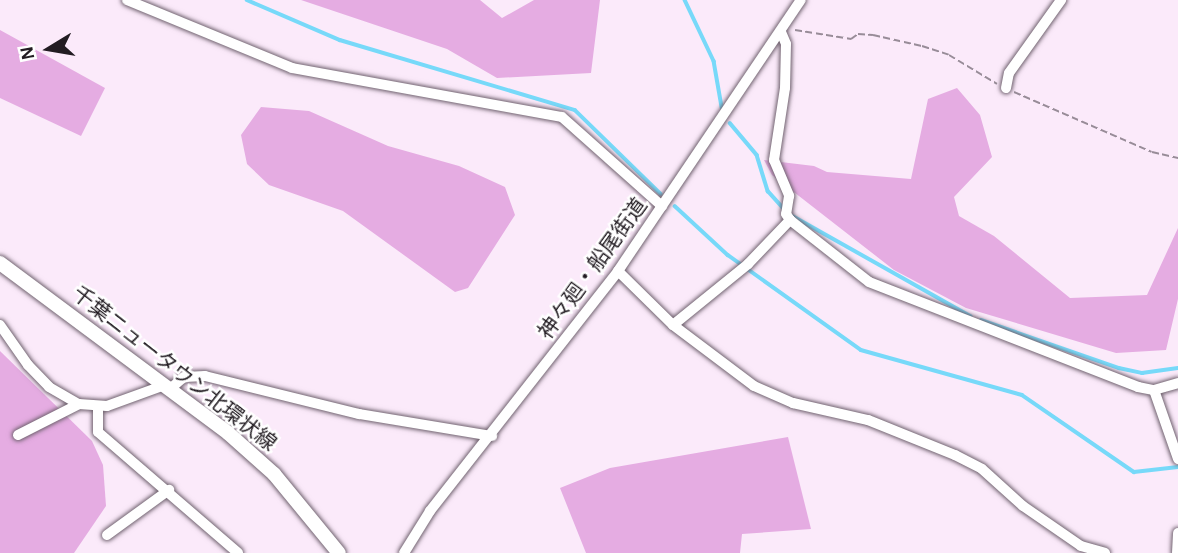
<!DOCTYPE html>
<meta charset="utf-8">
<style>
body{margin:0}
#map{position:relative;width:1178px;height:553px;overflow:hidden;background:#fbeafa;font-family:"Alegreya Sans","Noto Sans JP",sans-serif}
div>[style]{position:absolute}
.green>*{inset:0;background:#e5ace2}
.stream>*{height:3.5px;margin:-1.75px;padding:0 1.75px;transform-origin:1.75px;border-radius:1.75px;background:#77d9f9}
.path>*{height:2px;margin-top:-1px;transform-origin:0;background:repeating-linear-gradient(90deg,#988c98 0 7px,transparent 0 10.5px)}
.roads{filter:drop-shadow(0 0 2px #716370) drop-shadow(0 0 2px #716370)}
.minor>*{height:10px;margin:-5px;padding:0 5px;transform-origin:5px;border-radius:5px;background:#fff}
.major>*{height:14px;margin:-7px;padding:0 7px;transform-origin:7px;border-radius:7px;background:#fff}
span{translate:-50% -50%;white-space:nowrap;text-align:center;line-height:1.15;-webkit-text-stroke:5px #fff;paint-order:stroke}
.street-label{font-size:21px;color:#221c22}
.north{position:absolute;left:14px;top:14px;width:70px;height:70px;-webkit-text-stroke:5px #fff;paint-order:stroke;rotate:259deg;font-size:19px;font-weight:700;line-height:28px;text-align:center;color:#221c22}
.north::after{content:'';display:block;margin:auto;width:24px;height:32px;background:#221c22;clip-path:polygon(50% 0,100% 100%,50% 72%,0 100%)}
</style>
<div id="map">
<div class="green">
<i style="clip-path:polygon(301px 0,480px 0,502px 18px,534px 0,600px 0,591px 73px,497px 78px,447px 49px)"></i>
<i style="clip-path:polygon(0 30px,105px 88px,81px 136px,0 98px)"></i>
<i style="clip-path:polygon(957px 88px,980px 115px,992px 157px,954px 197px,959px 216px,994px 236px,1070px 298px,1147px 295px,1178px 228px,1178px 299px,1166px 350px,1116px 353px,966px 308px,894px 270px,772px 175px,764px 160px,814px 166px,827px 172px,911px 179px,928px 99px)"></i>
<i style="clip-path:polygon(261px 107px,309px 111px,388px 146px,459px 166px,505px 187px,515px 215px,468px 288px,455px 292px,343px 211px,269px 185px,247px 164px,241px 135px)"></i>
<i style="clip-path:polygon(0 351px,92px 441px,103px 465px,106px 506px,74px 553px,0 553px)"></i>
<i style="clip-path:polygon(788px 437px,811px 529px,742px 534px,740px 553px,586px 553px,560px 488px,610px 468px)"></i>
</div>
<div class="stream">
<i style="left:247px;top:0;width:101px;rotate:23.3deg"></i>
<i style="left:340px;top:40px;width:245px;rotate:16.6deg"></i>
<i style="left:575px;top:110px;width:120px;rotate:44.3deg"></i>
<i style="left:685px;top:0;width:68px;rotate:64.6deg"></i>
<i style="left:714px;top:61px;width:47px;rotate:80.1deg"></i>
<i style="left:730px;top:123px;width:42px;rotate:49.8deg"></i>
<i style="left:757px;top:155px;width:38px;rotate:73deg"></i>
<i style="left:768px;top:191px;width:25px;rotate:48deg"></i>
<i style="left:675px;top:206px;width:72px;rotate:42.8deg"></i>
<i style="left:728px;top:255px;width:163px;rotate:35.5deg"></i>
<i style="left:861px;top:350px;width:167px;rotate:15.6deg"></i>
<i style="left:1022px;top:395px;width:136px;rotate:34.5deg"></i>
<i style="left:1134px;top:472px;width:44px;rotate:-6.5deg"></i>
<i style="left:791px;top:215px;width:206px;rotate:29.4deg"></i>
<i style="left:981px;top:320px;width:146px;rotate:19.2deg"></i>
<i style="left:1119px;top:368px;width:24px;rotate:12deg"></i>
<i style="left:1142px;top:373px;width:36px;rotate:-8deg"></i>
</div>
<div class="path">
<i style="left:795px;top:30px;width:57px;rotate:9.1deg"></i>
<i style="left:851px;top:39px;width:9px;rotate:-36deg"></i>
<i style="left:858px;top:34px;width:15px;rotate:4deg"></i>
<i style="left:873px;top:35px;width:50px;rotate:12.7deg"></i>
<i style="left:922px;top:46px;width:28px;rotate:18deg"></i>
<i style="left:949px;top:55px;width:56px;rotate:31.1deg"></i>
<i style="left:1014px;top:92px;width:150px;rotate:23.5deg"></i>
<i style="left:1152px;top:152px;width:27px;rotate:13deg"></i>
</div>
<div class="roads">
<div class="minor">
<i style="left:127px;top:0;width:178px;rotate:22.4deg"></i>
<i style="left:292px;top:68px;width:274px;rotate:10.3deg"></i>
<i style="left:562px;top:117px;width:134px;rotate:41.7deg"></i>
<i style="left:781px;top:32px;width:13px;rotate:67deg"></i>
<i style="left:786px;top:44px;width:44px;rotate:91.3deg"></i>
<i style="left:785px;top:88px;width:73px;rotate:98.7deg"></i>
<i style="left:774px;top:160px;width:39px;rotate:67deg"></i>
<i style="left:789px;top:196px;width:18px;rotate:99deg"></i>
<i style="left:786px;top:214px;width:7px;rotate:56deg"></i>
<i style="left:790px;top:220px;width:100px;rotate:38.1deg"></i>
<i style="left:869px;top:282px;width:289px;rotate:21.3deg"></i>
<i style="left:1138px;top:387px;width:16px;rotate:11deg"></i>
<i style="left:1154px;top:390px;width:25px;rotate:-16deg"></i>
<i style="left:1006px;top:88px;width:15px;rotate:-79deg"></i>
<i style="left:1009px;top:73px;width:90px;rotate:-54.5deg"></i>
<i style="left:618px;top:271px;width:77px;rotate:44.5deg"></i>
<i style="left:673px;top:325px;width:101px;rotate:37deg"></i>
<i style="left:754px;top:386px;width:43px;rotate:23.6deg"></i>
<i style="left:793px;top:403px;width:77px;rotate:12.8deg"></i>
<i style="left:868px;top:420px;width:94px;rotate:21.9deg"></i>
<i style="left:955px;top:455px;width:30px;rotate:27deg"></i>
<i style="left:982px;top:469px;width:55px;rotate:42.1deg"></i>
<i style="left:1023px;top:506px;width:70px;rotate:34.6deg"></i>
<i style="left:1081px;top:546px;width:25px;rotate:16deg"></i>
<i style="left:0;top:325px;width:49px;rotate:55deg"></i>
<i style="left:28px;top:365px;width:30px;rotate:46deg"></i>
<i style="left:49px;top:387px;width:34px;rotate:30deg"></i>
<i style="left:79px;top:404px;width:28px;rotate:4deg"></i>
<i style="left:107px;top:406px;width:62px;rotate:-19.9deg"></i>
<i style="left:673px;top:325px;width:97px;rotate:-39.1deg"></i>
<i style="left:748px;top:264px;width:61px;rotate:-46.3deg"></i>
<i style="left:170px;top:389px;width:18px;rotate:-41deg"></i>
<i style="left:184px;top:377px;width:21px;rotate:-3deg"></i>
<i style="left:205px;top:376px;width:159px;rotate:13.9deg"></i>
<i style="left:359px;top:414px;width:135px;rotate:9.4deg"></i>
<i style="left:1154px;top:390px;width:73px;rotate:70.8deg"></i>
<i style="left:98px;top:407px;width:25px;rotate:90deg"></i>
<i style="left:98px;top:432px;width:185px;rotate:40.8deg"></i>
<i style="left:18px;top:435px;width:68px;rotate:-26.9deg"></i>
<i style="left:107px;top:535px;width:77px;rotate:-36deg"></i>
<i style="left:404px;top:553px;width:49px;rotate:-58.2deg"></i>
<i style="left:430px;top:511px;width:305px;rotate:-51.9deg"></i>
<i style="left:618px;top:271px;width:327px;rotate:-56deg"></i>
<i style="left:1177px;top:553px;width:20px;rotate:-87deg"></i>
</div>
<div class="major">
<i style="left:0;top:263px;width:284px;rotate:36.7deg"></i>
<i style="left:228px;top:433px;width:62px;rotate:41.7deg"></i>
<i style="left:274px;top:474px;width:102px;rotate:50.6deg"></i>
</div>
</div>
<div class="street-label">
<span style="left:593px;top:269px;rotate:-54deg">神々廻・船尾街道</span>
<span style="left:174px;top:369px;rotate:38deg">千葉ニュータウン北環状線</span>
</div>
<div class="north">N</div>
</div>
